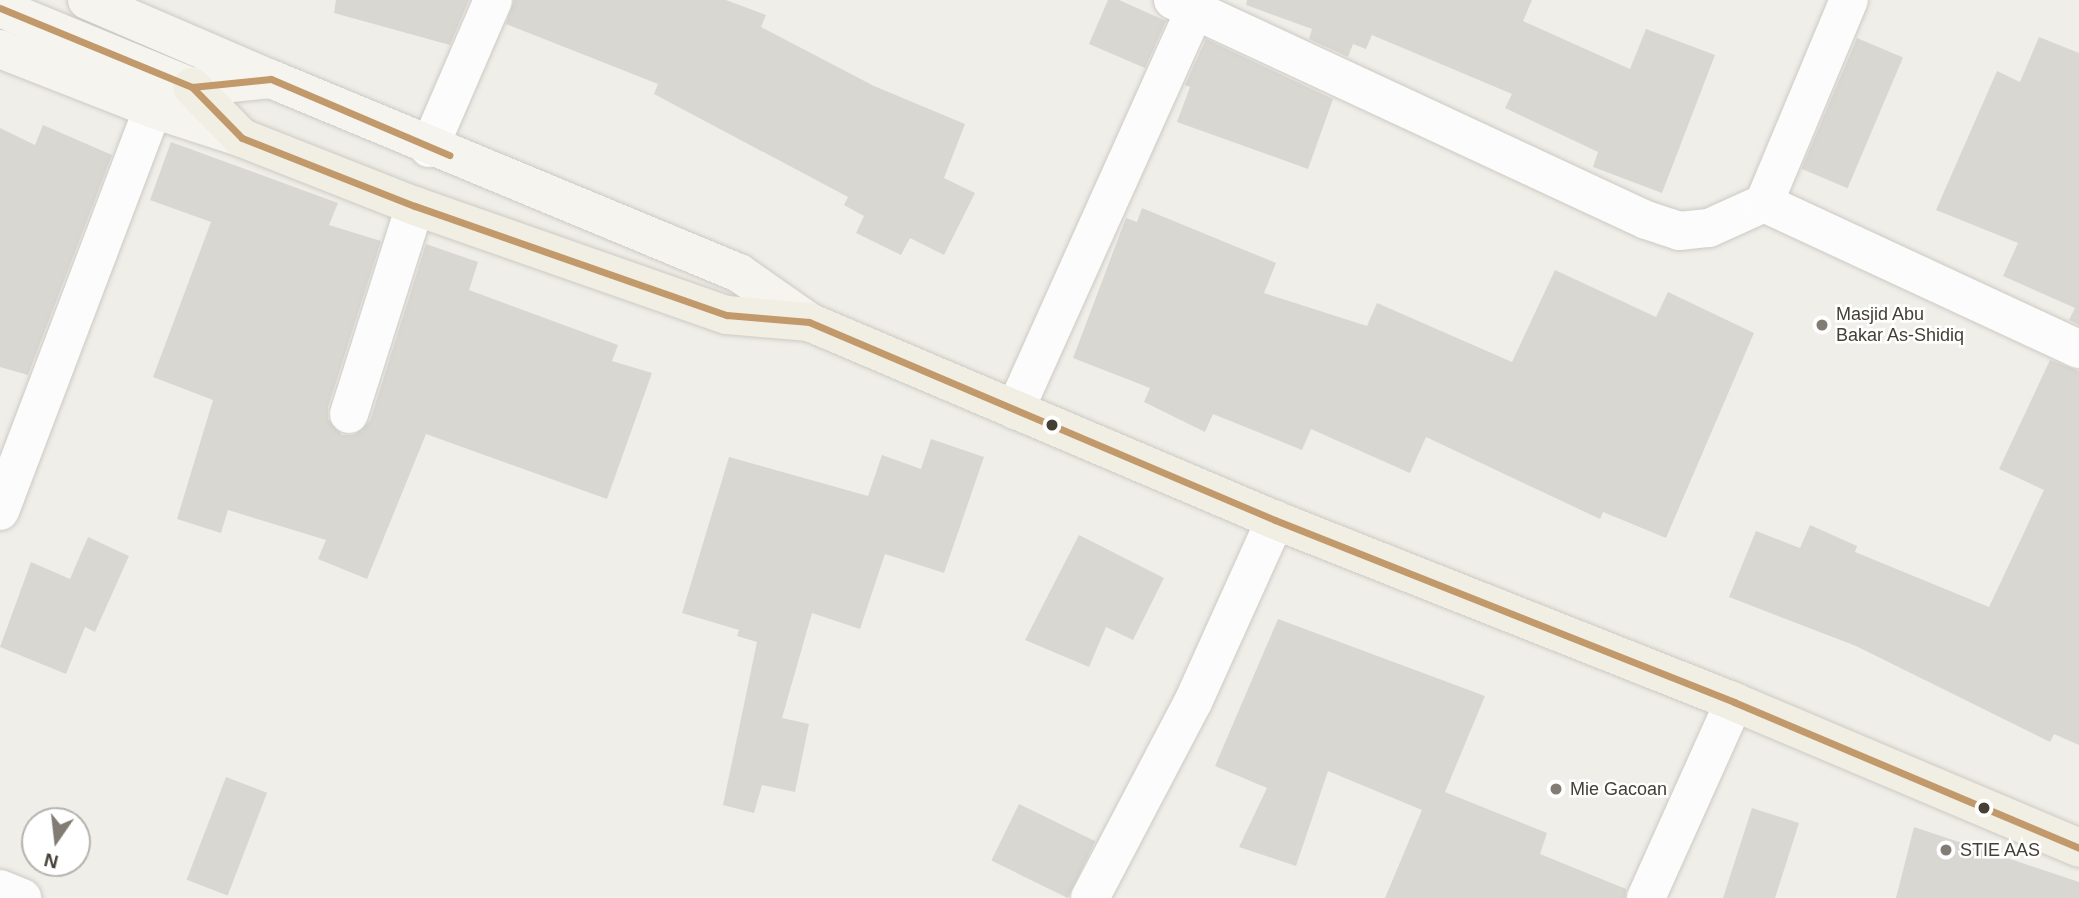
<!DOCTYPE html>
<style>
body{margin:0}
#map{position:relative;width:2079px;height:898px;overflow:hidden;background:#f0eee8;font-family:Arial,sans-serif}
div>[style]{position:absolute}
.building>*{inset:0;background:#d9d7d1;transform-origin:0 0}
.roads{filter:drop-shadow(0 0 2px #cccac4) drop-shadow(0 0 2px #cccac4)}
.street>*{height:38px;margin:-19px;padding:0 19px;transform-origin:19px;border-radius:19px;background:#fdfcfc}
.secondary>*{height:38px;margin:-19px;padding:0 19px;transform-origin:19px;border-radius:19px;background:#f6f4ee}
.primary>*{height:38px;margin:-19px;padding:0 19px;transform-origin:19px;border-radius:19px;background:#f1eee3}
.bus-1>*{height:7px;margin:-3.5px;padding:0 3.5px;transform-origin:3.5px;border-radius:3.5px;background:#c2996b}
.dots>*{width:19px;height:19px;translate:-50% -50%;box-sizing:border-box;border:4px solid #fff;border-radius:50%}
span{translate:-50% -50%;white-space:nowrap;text-align:center;line-height:1.15;-webkit-text-stroke:5px #fff;paint-order:stroke}
.poi-label{font-size:18px;color:#454035}
.left{translate:0 -50%;text-align:left}
.north{position:absolute;left:21px;top:807px;width:70px;height:70px;box-sizing:border-box;background:#fff;border:2px solid #b5b3ae;border-radius:50%;rotate:194deg;font-size:19px;font-weight:700;line-height:28px;text-align:center;color:#454035}
.north::after{content:'';display:block;margin:auto;width:24px;height:32px;background:#817d74;clip-path:polygon(50% 0,100% 100%,50% 72%,0 100%)}
</style>
<div id="map">
<div class="building">
<i style="clip-path:polygon(336px 0,469px 0,450px 45px,334px 13px)"></i>
<i style="clip-path:polygon(514px 0,726px 0,766px 15px,761px 27px,874px 86px,965px 124px,944px 178px,975px 193px,944px 255px,910px 238px,901px 255px,856px 233px,864px 216px,844px 205px,848px 197px,654px 94px,658px 84px,506px 24px)"></i>
<i style="clip-path:polygon(1108px 0,1119px 0,1166px 21px,1145px 68px,1089px 44px)"></i>
<i style="clip-path:polygon(1247px 0,1532px 0,1523px 21px,1630px 69px,1646px 29px,1715px 55px,1662px 193px,1593px 167px,1598px 152px,1505px 108px,1512px 94px,1372px 35px,1366px 49px,1353px 44px,1348px 57px,1309px 39px,1312px 29px,1246px 5px)"></i>
<i style="clip-path:polygon(2039px 37px,2079px 53px,2079px 325px,2069px 320px,2075px 308px,2003px 276px,2018px 243px,1936px 210px,1997px 71px,2020px 82px)"></i>
<i style="left:1857px;top:38px;width:50px;height:142px;rotate:23deg"></i>
<i style="clip-path:polygon(1206px 39px,1333px 99px,1308px 169px,1177px 122px,1190px 87px,1185px 85px)"></i>
<i style="clip-path:polygon(43px 125px,112px 155px,28px 375px,0 367px,0 128px,35px 145px)"></i>
<i style="clip-path:polygon(171px 142px,338px 203px,329px 225px,381px 241px,328px 407px,328px 419px,342px 435px,354px 435px,370px 421px,426px 244px,478px 262px,469px 290px,618px 345px,612px 361px,652px 373px,607px 499px,426px 434px,367px 579px,318px 559px,326px 540px,228px 510px,221px 533px,177px 519px,213px 400px,153px 377px,211px 222px,150px 200px)"></i>
<i style="clip-path:polygon(1142px 208px,1276px 263px,1264px 293px,1367px 326px,1377px 303px,1512px 362px,1555px 270px,1656px 317px,1668px 292px,1754px 333px,1666px 538px,1603px 512px,1600px 519px,1426px 437px,1410px 473px,1311px 429px,1302px 450px,1213px 414px,1205px 432px,1144px 402px,1150px 388px,1073px 358px,1126px 218px,1137px 222px)"></i>
<i style="clip-path:polygon(2050px 360px,2079px 371px,2079px 745px,2054px 734px,2050px 742px,1856px 646px,1729px 597px,1756px 531px,1800px 548px,1810px 525px,1857px 546px,1855px 552px,1989px 607px,2044px 490px,1999px 469px)"></i>
<i style="clip-path:polygon(931px 439px,984px 457px,944px 573px,885px 554px,860px 629px,812px 613px,782px 718px,809px 724px,795px 792px,762px 785px,754px 813px,723px 805px,757px 642px,737px 636px,739px 630px,682px 613px,729px 457px,868px 496px,882px 455px,921px 469px)"></i>
<i style="clip-path:polygon(1079px 535px,1164px 578px,1133px 640px,1106px 627px,1089px 667px,1025px 640px)"></i>
<i style="clip-path:polygon(88px 537px,129px 556px,95px 632px,85px 627px,66px 674px,0 647px,31px 562px,70px 579px)"></i>
<i style="clip-path:polygon(1278px 619px,1485px 696px,1445px 792px,1547px 833px,1540px 854px,1626px 889px,1625px 898px,1385px 898px,1422px 810px,1328px 771px,1296px 866px,1239px 847px,1267px 788px,1215px 766px)"></i>
<i style="left:226px;top:777px;width:44px;height:110px;rotate:21deg"></i>
<i style="left:1019px;top:804px;width:85px;height:63px;rotate:26deg"></i>
<i style="clip-path:polygon(1752px 808px,1799px 823px,1775px 898px,1723px 898px)"></i>
<i style="clip-path:polygon(1914px 827px,2079px 882px,2079px 898px,1896px 898px)"></i>
</div>
<div class="roads">
<div class="street">
<i style="left:1173px;top:0;width:522px;rotate:24.94deg"></i>
<i style="left:1646px;top:220px;width:35px;rotate:18deg"></i>
<i style="left:1679px;top:231px;width:30px;rotate:-6deg"></i>
<i style="left:1709px;top:228px;width:60px;rotate:-24.4deg"></i>
<i style="left:1764px;top:203px;width:347px;rotate:24.9deg"></i>
<i style="left:429px;top:148px;width:161px;rotate:-66.6deg"></i>
<i style="left:1764px;top:203px;width:220px;rotate:-67.3deg"></i>
<i style="left:1015px;top:410px;width:439px;rotate:-65.8deg"></i>
<i style="left:349px;top:414px;width:218px;rotate:-72.4deg"></i>
<i style="left:0;top:511px;width:430px;rotate:-69.2deg"></i>
<i style="left:0;top:889px;width:24px;rotate:22deg"></i>
<i style="left:1090px;top:898px;width:221px;rotate:-62.3deg"></i>
<i style="left:1193px;top:702px;width:200px;rotate:-65.7deg"></i>
<i style="left:1646px;top:898px;width:215px;rotate:-65.8deg"></i>
</div>
<div class="secondary">
<i style="left:87px;top:0;width:197px;rotate:23.3deg"></i>
<i style="left:0;top:8px;width:208px;rotate:22.4deg"></i>
<i style="left:192px;top:87px;width:79px;rotate:-5.8deg"></i>
<i style="left:271px;top:79px;width:507px;rotate:22.52deg"></i>
<i style="left:739px;top:273px;width:85px;rotate:35deg"></i>
<i style="left:0;top:49px;width:164px;rotate:21.4deg"></i>
<i style="left:153px;top:109px;width:94px;rotate:18deg"></i>
</div>
<div class="primary">
<i style="left:192px;top:87px;width:71px;rotate:45.6deg"></i>
<i style="left:242px;top:138px;width:186px;rotate:21.5deg"></i>
<i style="left:415px;top:206px;width:330px;rotate:19.3deg"></i>
<i style="left:727px;top:315px;width:82px;rotate:4.9deg"></i>
<i style="left:809px;top:322px;width:506px;rotate:23.02deg"></i>
<i style="left:1275px;top:520px;width:494px;rotate:21.6deg"></i>
<i style="left:1734px;top:702px;width:375px;rotate:22.9deg"></i>
</div>
</div>
<div class="bus-1">
<i style="left:0;top:8px;width:208px;rotate:22.4deg"></i>
<i style="left:192px;top:87px;width:71px;rotate:45.6deg"></i>
<i style="left:242px;top:138px;width:186px;rotate:21.5deg"></i>
<i style="left:415px;top:206px;width:330px;rotate:19.3deg"></i>
<i style="left:727px;top:315px;width:82px;rotate:4.9deg"></i>
<i style="left:809px;top:322px;width:506px;rotate:23.02deg"></i>
<i style="left:1275px;top:520px;width:494px;rotate:21.6deg"></i>
<i style="left:1734px;top:702px;width:375px;rotate:22.9deg"></i>
<i style="left:192px;top:87px;width:79px;rotate:-5.8deg"></i>
<i style="left:271px;top:79px;width:194px;rotate:23.1deg"></i>
</div>
<div class="dots">
<i style="left:1822px;top:325px;background:#817d74"></i>
<i style="left:1052px;top:425px;background:#454035"></i>
<i style="left:1556px;top:789px;background:#817d74"></i>
<i style="left:1984px;top:808px;background:#454035"></i>
<i style="left:1946px;top:850px;background:#817d74"></i>
</div>
<div class="poi-label">
<span class="left" style="left:1836px;top:325px">Masjid Abu<br>Bakar As-Shidiq</span>
<span class="left" style="left:1570px;top:789px">Mie Gacoan</span>
<span class="left" style="left:1960px;top:850px">STIE AAS</span>
</div>
<div class="north">N</div>
</div>
